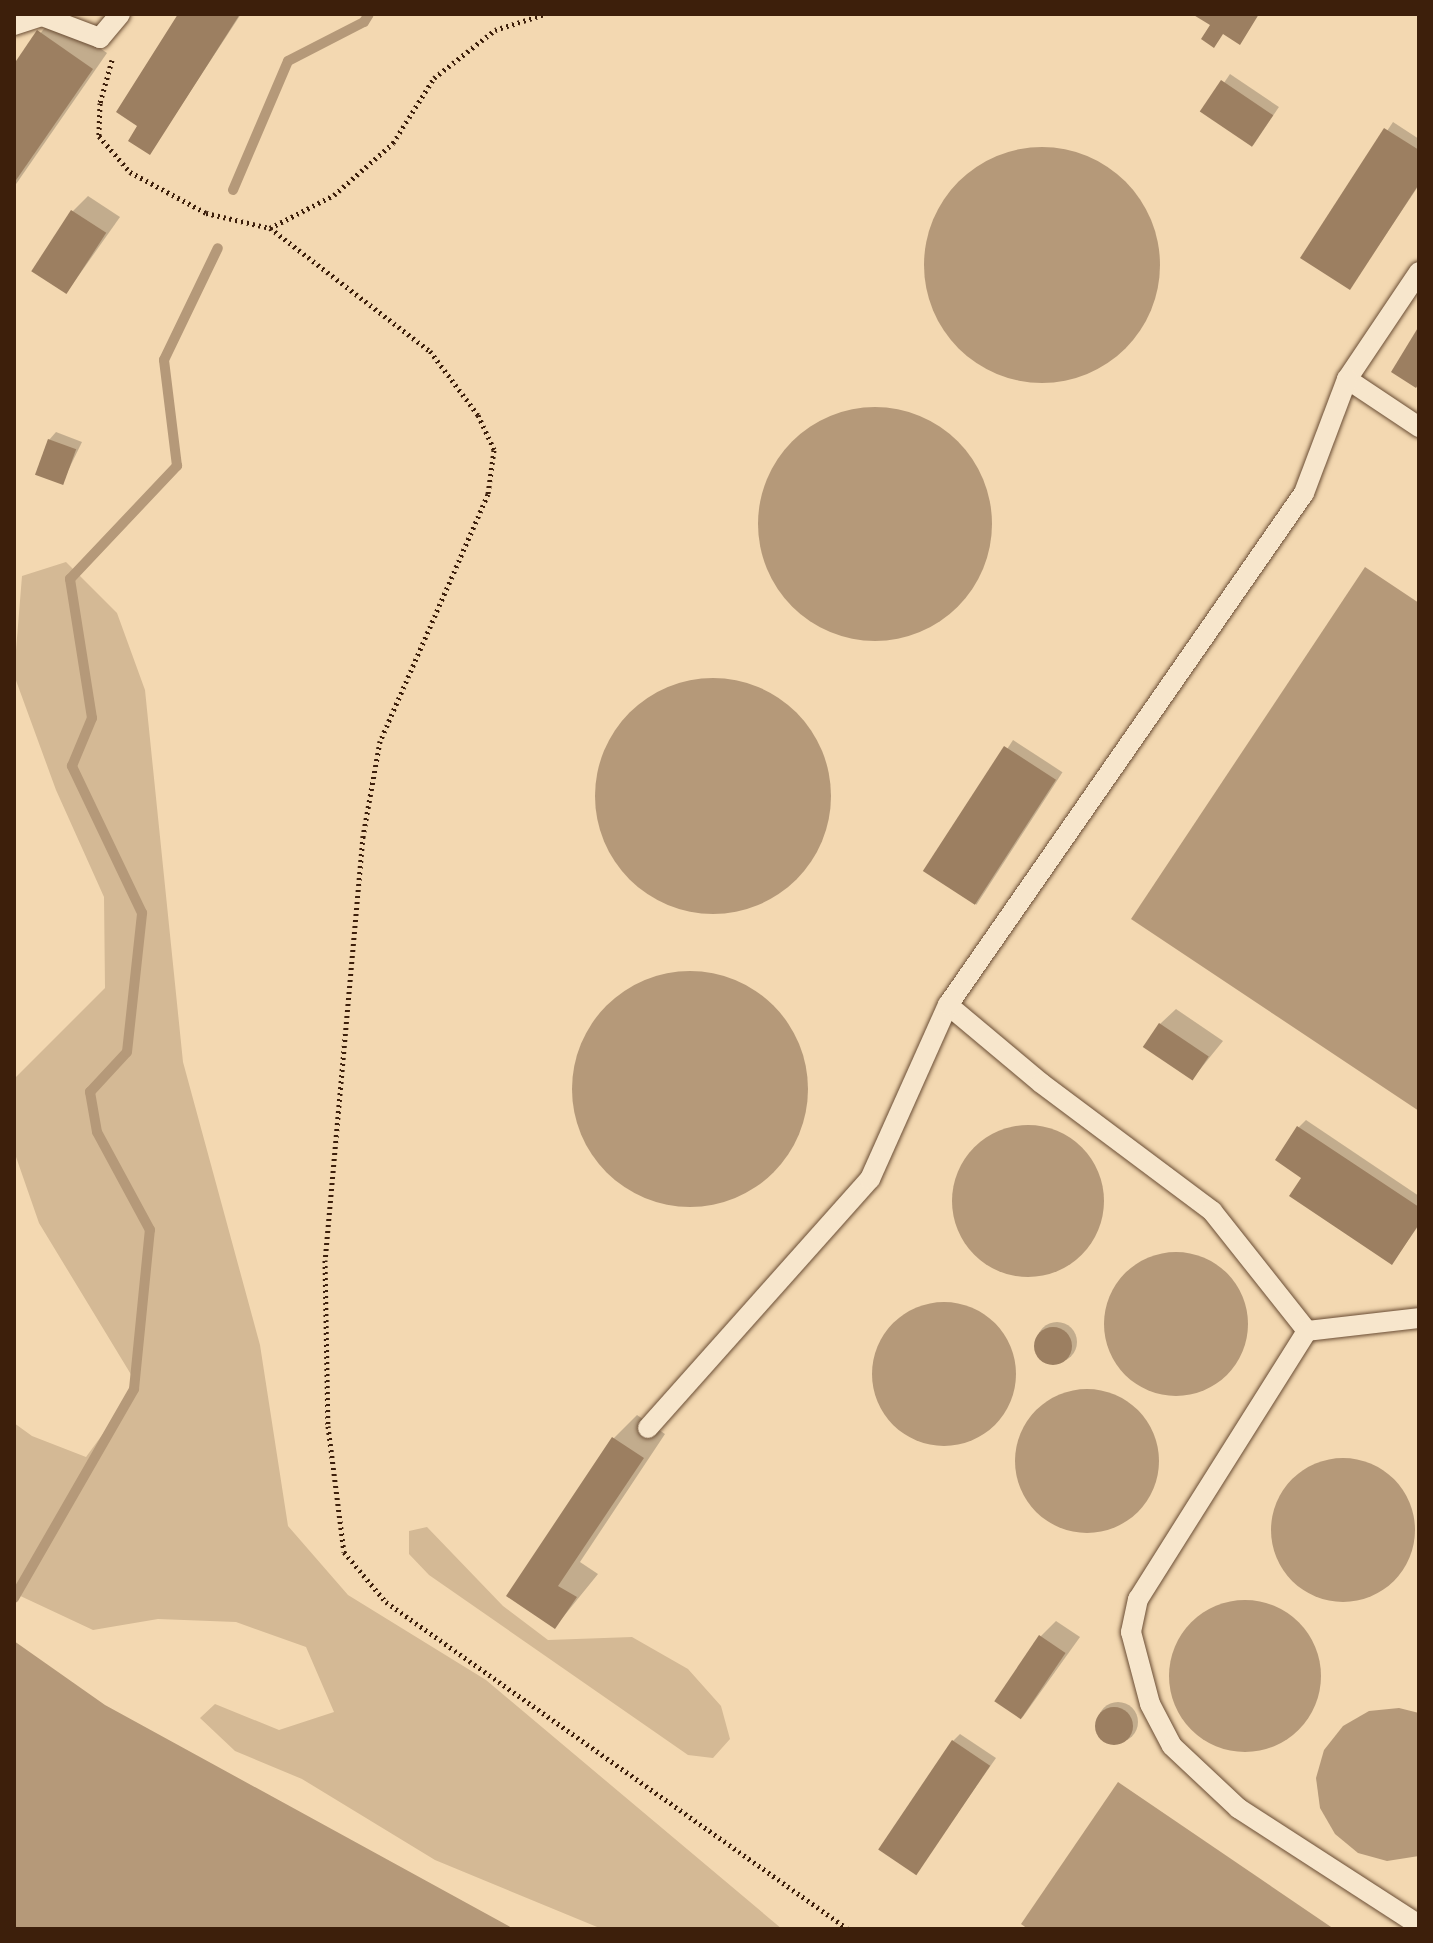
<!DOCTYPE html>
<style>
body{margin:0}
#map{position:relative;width:1433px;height:1943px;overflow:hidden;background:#f3d8b1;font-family:Alegreya,serif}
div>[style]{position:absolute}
.green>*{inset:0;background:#d4b995}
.water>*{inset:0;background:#b59979}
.round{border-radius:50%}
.shadow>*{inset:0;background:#0003;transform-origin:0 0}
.stream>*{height:10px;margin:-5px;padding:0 5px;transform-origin:5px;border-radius:5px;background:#b59979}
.building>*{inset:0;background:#9c7f61;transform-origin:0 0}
.path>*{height:5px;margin-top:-2.5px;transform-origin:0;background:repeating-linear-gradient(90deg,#3d1f0b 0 2px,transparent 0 6px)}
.roads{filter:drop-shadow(0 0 2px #6a4d34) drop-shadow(0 0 2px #6a4d34)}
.service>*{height:20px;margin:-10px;padding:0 10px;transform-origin:10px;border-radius:10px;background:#f7e6cc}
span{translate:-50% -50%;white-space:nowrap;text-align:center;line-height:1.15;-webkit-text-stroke:7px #f7e6cc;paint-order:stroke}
.frame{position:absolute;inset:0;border:16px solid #3d1f0b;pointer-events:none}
</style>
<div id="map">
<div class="green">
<i style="clip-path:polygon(66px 562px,117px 613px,145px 690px,183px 1062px,260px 1345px,288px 1526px,348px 1595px,486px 1680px,782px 1929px,602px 1929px,435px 1860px,302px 1779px,235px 1751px,200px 1718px,215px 1704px,279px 1730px,334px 1712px,306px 1647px,236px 1622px,158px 1619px,93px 1630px,14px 1593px,14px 1423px,32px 1436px,86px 1457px,138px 1386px,39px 1223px,15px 1154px,14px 1079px,105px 988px,104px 897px,56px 790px,14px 675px,22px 576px)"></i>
<i style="clip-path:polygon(427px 1527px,503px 1606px,548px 1640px,632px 1637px,688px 1669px,721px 1706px,730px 1739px,713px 1758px,688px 1755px,429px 1575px,409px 1554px,409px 1531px)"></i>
</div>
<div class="water">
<i class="round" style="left:924px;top:147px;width:236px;height:236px"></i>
<i class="round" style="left:758px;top:407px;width:234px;height:234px"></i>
<i style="clip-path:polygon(1365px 567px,1419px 603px,1419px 1111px,1131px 919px)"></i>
<i class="round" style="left:595px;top:678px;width:236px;height:236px"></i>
<i class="round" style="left:572px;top:971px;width:236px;height:236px"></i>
<i class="round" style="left:952px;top:1125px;width:152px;height:152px"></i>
<i class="round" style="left:1104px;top:1252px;width:144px;height:144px"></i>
<i class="round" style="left:872px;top:1302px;width:144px;height:144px"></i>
<i class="round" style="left:1015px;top:1389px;width:144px;height:144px"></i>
<i class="round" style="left:1271px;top:1458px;width:144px;height:144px"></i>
<i class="round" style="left:1169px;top:1600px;width:152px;height:152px"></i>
<i style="clip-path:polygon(14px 1641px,105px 1705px,514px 1929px,14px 1929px)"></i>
<i style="clip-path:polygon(1399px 1708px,1419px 1713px,1419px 1856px,1387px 1861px,1358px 1853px,1335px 1834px,1320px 1808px,1316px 1778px,1324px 1750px,1343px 1726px,1369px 1711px)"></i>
<i style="clip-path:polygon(1118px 1782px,1334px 1929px,1028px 1929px,1021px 1924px)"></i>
</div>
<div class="shadow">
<i style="clip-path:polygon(181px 14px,241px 14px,150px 153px,140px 125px)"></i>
<i style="clip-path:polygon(54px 16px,107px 53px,14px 187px,14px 67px)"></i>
<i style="left:1230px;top:74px;width:59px;height:46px;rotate:34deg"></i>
<i style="clip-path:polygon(1393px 122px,1419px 139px,1419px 185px,1350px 288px,1303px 257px)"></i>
<i style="clip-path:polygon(88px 196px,120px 217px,67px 292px,72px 212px)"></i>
<i style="clip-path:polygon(56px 432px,82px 442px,62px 483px,49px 440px)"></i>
<i style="left:1013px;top:740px;width:59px;height:158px;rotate:33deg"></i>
<i style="clip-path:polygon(1176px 1009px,1223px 1041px,1193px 1078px,1160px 1024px)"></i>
<i style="clip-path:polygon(1306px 1120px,1419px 1196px,1419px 1225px,1392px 1263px,1304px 1177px,1299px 1127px)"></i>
<i class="round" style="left:1037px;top:1322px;width:40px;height:40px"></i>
<i style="clip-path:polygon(637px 1415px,665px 1434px,580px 1562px,598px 1574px,555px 1627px,509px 1596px,613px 1439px)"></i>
<i style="clip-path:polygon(1056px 1621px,1080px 1637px,1022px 1718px,1041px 1636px)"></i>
<i class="round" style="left:1098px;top:1702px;width:40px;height:40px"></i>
<i style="clip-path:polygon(960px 1734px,996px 1758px,916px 1873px,953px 1741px)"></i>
</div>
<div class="stream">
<i style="left:233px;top:190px;width:140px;rotate:-66.9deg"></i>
<i style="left:288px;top:61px;width:85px;rotate:-27.2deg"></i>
<i style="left:364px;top:22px;width:9px;rotate:-58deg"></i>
<i style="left:14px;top:1598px;width:241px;rotate:-60.1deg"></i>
<i style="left:134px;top:1389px;width:160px;rotate:-84.3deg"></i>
<i style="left:150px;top:1230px;width:111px;rotate:-118.4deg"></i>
<i style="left:97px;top:1132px;width:41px;rotate:-99.9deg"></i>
<i style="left:90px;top:1092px;width:54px;rotate:-47.2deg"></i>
<i style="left:127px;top:1052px;width:140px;rotate:-83.8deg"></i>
<i style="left:142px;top:913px;width:163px;rotate:-115.5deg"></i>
<i style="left:72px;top:766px;width:52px;rotate:-67.4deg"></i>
<i style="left:92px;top:718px;width:141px;rotate:-99deg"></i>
<i style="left:70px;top:579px;width:156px;rotate:-46.6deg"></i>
<i style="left:177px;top:466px;width:107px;rotate:-97deg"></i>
<i style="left:164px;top:360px;width:124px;rotate:-64.3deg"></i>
</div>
<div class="building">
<i style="clip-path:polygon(178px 14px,240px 14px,150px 155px,128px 141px,137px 126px,116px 112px)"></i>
<i style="clip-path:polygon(1192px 14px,1259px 14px,1240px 45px,1223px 34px,1214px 48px,1201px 39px,1210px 25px)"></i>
<i style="clip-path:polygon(37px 30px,93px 69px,14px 183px,14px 64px)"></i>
<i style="left:1221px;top:80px;width:63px;height:38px;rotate:34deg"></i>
<i style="clip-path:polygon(1384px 128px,1419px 150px,1419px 184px,1350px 290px,1300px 258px)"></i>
<i style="left:71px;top:210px;width:42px;height:73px;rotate:33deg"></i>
<i style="clip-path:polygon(1419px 326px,1419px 383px,1416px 388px,1391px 372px)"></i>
<i style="left:48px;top:439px;width:30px;height:38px;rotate:20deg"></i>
<i style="left:1004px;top:746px;width:62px;height:149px;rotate:33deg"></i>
<i style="left:1159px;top:1023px;width:60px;height:29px;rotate:34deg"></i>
<i style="clip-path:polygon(1297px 1126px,1419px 1207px,1419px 1224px,1392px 1265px,1289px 1196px,1301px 1178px,1275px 1160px)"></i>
<i class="round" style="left:1034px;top:1327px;width:38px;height:38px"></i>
<i style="clip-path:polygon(612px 1437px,644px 1458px,558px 1586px,577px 1597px,555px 1629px,506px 1596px)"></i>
<i style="left:1039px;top:1635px;width:32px;height:80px;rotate:34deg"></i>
<i class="round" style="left:1095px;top:1707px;width:38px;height:38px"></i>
<i style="left:952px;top:1740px;width:46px;height:132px;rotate:34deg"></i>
</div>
<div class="path">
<i style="left:112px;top:60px;width:45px;rotate:105.6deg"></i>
<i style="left:100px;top:103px;width:33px;rotate:92deg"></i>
<i style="left:99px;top:136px;width:48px;rotate:49.3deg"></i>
<i style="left:130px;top:172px;width:86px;rotate:28.3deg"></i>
<i style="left:206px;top:213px;width:66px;rotate:13.2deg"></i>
<i style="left:270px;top:228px;width:72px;rotate:-27.3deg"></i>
<i style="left:334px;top:195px;width:79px;rotate:-41.4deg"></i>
<i style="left:393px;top:143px;width:77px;rotate:-57.8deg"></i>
<i style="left:434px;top:78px;width:78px;rotate:-38.2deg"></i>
<i style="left:495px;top:30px;width:52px;rotate:-17.7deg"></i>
<i style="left:270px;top:228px;width:202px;rotate:37.6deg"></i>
<i style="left:430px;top:351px;width:80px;rotate:53.1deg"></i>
<i style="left:478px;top:415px;width:38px;rotate:65deg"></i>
<i style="left:494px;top:450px;width:44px;rotate:97.8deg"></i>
<i style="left:488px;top:494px;width:270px;rotate:113.6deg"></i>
<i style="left:380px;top:741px;width:97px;rotate:100.1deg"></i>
<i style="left:363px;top:836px;width:426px;rotate:95.1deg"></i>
<i style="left:325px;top:1260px;width:166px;rotate:89deg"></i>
<i style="left:328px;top:1426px;width:127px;rotate:82.8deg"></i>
<i style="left:344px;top:1552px;width:65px;rotate:50deg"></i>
<i style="left:386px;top:1602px;width:566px;rotate:35.29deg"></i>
</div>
<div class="roads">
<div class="service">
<i style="left:14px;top:25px;width:29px;rotate:-18deg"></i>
<i style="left:42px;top:16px;width:62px;rotate:20.8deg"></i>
<i style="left:100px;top:38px;width:31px;rotate:-50deg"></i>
<i style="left:1419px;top:272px;width:129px;rotate:123.9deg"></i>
<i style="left:1347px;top:379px;width:87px;rotate:33.7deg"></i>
<i style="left:948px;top:1005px;width:121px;rotate:40deg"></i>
<i style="left:1041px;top:1083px;width:214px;rotate:36.8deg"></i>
<i style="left:1212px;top:1211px;width:153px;rotate:51.6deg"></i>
<i style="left:1307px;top:1331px;width:317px;rotate:122.2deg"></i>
<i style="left:1138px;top:1599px;width:34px;rotate:102deg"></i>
<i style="left:1131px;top:1632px;width:74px;rotate:75.2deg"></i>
<i style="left:1150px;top:1704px;width:47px;rotate:62.4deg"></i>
<i style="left:1172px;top:1746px;width:91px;rotate:43.2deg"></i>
<i style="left:1238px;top:1808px;width:216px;rotate:32.9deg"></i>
<i style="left:1307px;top:1331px;width:113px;rotate:-6.6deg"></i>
<i style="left:648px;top:1428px;width:334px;rotate:-48.3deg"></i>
<i style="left:870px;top:1179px;width:191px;rotate:-65.9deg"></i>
<i style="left:948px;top:1005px;width:624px;rotate:-55.19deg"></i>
<i style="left:1304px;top:493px;width:122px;rotate:-69.3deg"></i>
</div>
</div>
<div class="frame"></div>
</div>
